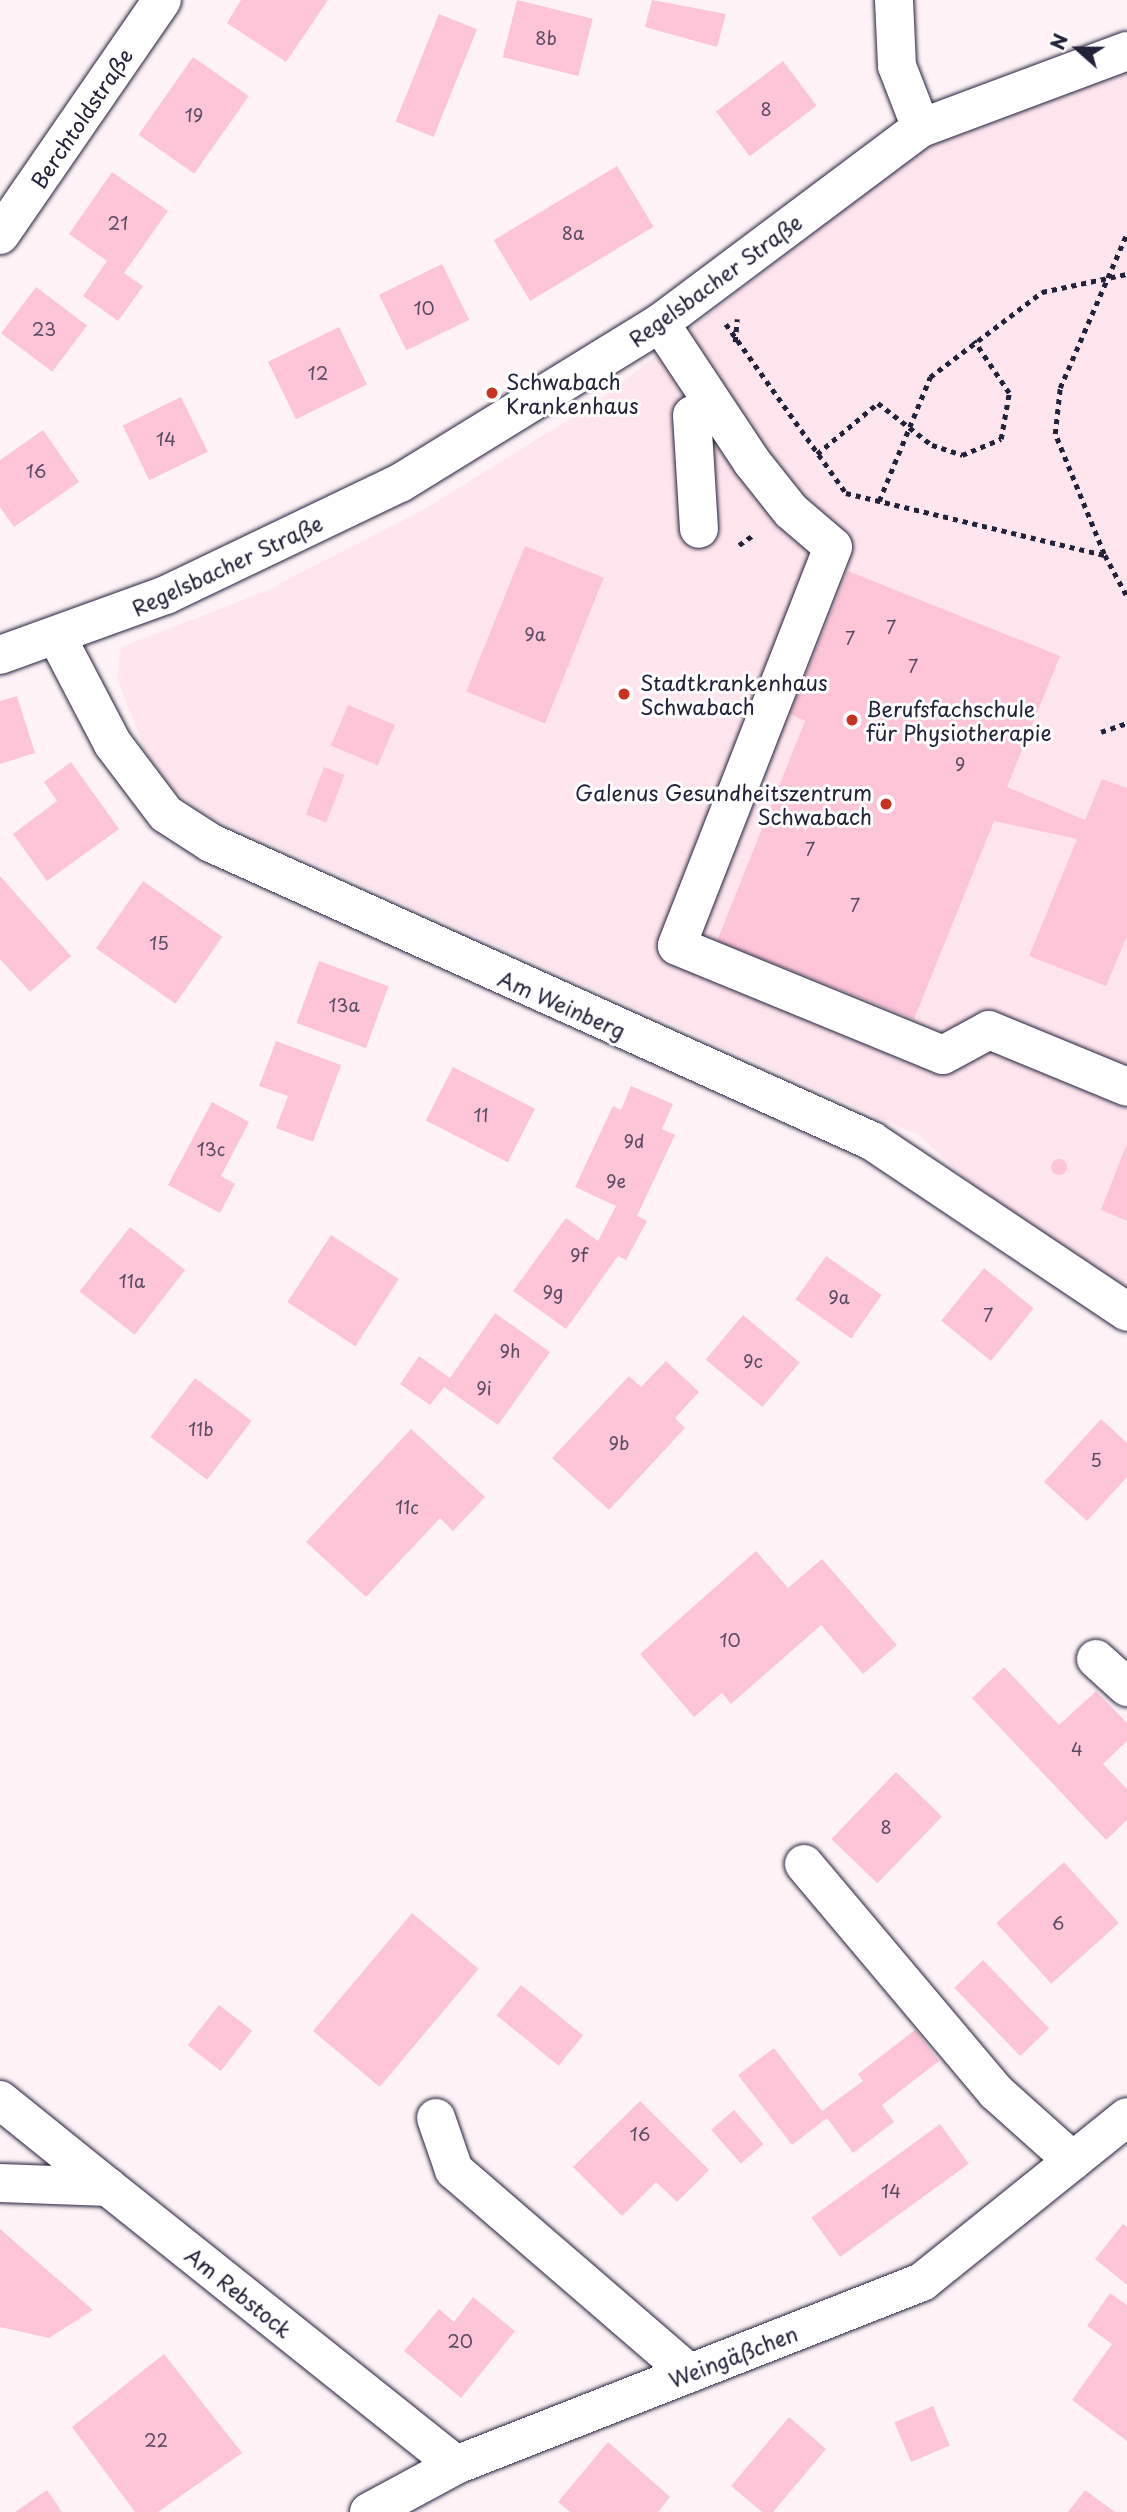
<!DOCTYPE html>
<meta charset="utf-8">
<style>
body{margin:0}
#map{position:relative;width:1127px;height:2512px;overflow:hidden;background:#fff3f7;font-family:"Playpen Sans",sans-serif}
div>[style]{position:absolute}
.built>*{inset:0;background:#ffe5ee}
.building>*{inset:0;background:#fec5d9;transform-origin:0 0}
.round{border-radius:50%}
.path>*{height:4.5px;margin-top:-2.25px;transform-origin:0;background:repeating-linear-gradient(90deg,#22223b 0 5px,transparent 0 10px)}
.roads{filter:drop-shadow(0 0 2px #22223b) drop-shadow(0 0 2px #22223b)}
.minor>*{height:38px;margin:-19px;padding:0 19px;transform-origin:19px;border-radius:19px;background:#fff}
.major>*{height:38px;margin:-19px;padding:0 19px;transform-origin:19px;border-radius:19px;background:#fff}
.dots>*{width:19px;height:19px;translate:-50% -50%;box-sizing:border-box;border:4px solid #fff;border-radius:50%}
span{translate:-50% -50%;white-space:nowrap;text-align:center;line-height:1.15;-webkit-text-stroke:6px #fff;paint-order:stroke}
.number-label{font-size:18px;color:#594b62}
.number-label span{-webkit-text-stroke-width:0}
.street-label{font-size:21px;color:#22223b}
.poi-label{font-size:21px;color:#22223b}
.left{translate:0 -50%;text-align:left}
.right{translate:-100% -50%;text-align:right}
.north{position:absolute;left:1043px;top:14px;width:70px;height:70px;-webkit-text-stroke:5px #fff;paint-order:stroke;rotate:291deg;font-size:19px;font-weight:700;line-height:28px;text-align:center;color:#22223b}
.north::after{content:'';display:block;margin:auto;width:24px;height:32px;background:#22223b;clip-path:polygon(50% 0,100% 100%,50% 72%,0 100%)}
</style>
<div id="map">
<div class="built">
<i style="clip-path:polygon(1127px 68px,1127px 1289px,985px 1196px,918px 1135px,207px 815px,172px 789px,146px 753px,117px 678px,121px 647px,264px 592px,423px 510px,594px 404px,929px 143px)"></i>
</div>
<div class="building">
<i style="clip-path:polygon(241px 0,328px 0,286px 62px,227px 23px)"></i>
<i style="left:517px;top:0;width:78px;height:59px;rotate:14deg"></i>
<i style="clip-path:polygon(652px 0,726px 14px,717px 47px,645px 27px)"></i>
<i style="left:439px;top:14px;width:41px;height:116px;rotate:22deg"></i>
<i style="left:193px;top:57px;width:68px;height:95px;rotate:35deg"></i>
<i style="left:783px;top:61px;width:56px;height:84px;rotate:53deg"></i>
<i style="left:617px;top:166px;width:71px;height:144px;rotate:59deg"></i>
<i style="clip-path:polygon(112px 172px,168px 211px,124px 273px,143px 286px,118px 321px,83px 296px,107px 261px,69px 234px)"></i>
<i style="left:442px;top:264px;width:62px;height:70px;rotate:64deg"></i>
<i style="left:36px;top:287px;width:64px;height:58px;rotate:37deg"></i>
<i style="left:339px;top:327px;width:64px;height:79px;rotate:64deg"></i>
<i style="left:181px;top:397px;width:61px;height:65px;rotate:64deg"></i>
<i style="clip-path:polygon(43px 430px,79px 482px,14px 527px,0 507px,0 460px)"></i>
<i style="left:525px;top:546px;width:85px;height:157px;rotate:22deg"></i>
<i style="clip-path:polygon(848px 571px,1060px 656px,1007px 787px,1085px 820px,1102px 779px,1127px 788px,1127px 936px,1106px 986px,1029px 956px,1077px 839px,994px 821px,914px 1019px,717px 941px,805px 721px,790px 714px)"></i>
<i style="clip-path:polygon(17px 696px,35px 753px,0 764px,0 701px)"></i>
<i style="left:348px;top:705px;width:51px;height:44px;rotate:23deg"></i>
<i style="clip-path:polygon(71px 762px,119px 829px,47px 881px,13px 834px,57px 801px,44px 782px)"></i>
<i style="left:324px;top:767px;width:22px;height:51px;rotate:21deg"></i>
<i style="clip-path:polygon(0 876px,71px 956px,30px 992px,0 959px)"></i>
<i style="left:143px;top:881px;width:97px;height:82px;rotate:35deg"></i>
<i style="left:319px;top:961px;width:74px;height:66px;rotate:20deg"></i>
<i style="clip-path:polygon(276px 1041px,341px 1065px,313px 1142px,276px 1128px,288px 1096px,259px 1086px)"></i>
<i style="left:453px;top:1067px;width:92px;height:60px;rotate:27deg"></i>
<i style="clip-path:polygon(631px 1086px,673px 1104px,662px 1129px,675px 1135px,637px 1216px,647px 1221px,626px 1260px,618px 1256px,566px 1329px,513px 1291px,566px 1218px,598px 1241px,616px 1206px,575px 1187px,613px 1106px,621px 1110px)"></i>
<i style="clip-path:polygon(212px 1102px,249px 1122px,221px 1176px,235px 1184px,220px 1213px,168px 1185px)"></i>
<i style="clip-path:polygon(1127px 1143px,1127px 1221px,1101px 1210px)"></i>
<i class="round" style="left:1051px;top:1159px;width:16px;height:16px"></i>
<i style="left:130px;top:1227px;width:70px;height:82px;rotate:38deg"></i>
<i style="left:331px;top:1235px;width:81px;height:80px;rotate:33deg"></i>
<i style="left:826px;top:1256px;width:68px;height:53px;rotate:35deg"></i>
<i style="left:984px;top:1268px;width:64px;height:68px;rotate:39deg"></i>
<i style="clip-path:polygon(495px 1313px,550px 1352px,498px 1425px,444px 1387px,430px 1405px,400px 1384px,419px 1356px,450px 1378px)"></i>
<i style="left:743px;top:1315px;width:74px;height:58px;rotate:40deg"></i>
<i style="clip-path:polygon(666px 1361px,699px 1392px,675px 1418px,685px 1428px,609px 1510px,552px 1458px,629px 1376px,641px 1387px)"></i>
<i style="left:195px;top:1378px;width:71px;height:74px;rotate:37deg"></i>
<i style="clip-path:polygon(1101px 1419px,1127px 1443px,1127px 1477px,1087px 1521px,1044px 1482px)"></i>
<i style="clip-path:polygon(411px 1429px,485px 1497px,453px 1531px,440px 1518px,366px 1597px,306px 1542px)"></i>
<i style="clip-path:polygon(756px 1551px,788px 1588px,822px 1559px,897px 1645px,863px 1674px,821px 1625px,731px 1704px,722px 1693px,694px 1717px,640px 1654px)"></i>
<i style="clip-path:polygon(1004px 1667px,1059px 1725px,1096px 1691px,1127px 1723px,1127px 1741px,1103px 1764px,1127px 1789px,1127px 1820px,1106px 1840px,972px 1698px)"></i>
<i style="left:896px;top:1772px;width:64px;height:93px;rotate:44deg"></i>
<i style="left:1064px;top:1862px;width:82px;height:91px;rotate:48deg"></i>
<i style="left:412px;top:1913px;width:87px;height:154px;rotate:40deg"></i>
<i style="left:983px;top:1960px;width:95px;height:40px;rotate:46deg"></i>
<i style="left:521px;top:1985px;width:80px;height:39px;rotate:39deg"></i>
<i style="left:219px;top:2005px;width:42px;height:51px;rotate:38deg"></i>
<i style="clip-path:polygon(915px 2030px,939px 2061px,882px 2105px,894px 2122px,853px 2153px,827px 2118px,792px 2145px,738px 2075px,774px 2048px,822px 2111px,863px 2081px,858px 2074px)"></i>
<i style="clip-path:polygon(640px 2101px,709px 2170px,677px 2202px,656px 2182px,622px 2216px,573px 2167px)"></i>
<i style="left:734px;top:2110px;width:45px;height:30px;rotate:49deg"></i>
<i style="left:940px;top:2124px;width:49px;height:159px;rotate:54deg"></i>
<i style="clip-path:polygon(1123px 2224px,1127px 2227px,1127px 2285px,1095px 2259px)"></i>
<i style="clip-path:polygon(0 2229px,93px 2310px,49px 2338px,0 2327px)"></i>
<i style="clip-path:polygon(1110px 2293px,1127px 2305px,1127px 2441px,1072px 2400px,1112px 2344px,1087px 2326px)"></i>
<i style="clip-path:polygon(473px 2297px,515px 2331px,461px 2398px,404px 2351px,439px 2309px,454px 2322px)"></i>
<i style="clip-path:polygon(164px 2354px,242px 2453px,158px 2512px,135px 2512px,72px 2427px)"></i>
<i style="left:933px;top:2406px;width:43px;height:42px;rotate:67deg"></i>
<i style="clip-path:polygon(789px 2417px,826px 2449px,773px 2512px,762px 2512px,731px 2486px)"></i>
<i style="clip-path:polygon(608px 2442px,670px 2497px,658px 2512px,570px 2512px,558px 2502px)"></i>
<i style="clip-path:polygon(47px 2490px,62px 2512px,15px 2512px)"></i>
<i style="clip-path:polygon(1085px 2490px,1115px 2512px,1068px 2512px)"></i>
</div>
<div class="path">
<i style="left:726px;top:324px;width:207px;rotate:54.6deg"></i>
<i style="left:846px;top:493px;width:266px;rotate:13.5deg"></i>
<i style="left:1105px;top:555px;width:47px;rotate:61.8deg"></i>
<i style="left:735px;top:342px;width:23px;rotate:-85deg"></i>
<i style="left:817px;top:454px;width:80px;rotate:-39.9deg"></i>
<i style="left:878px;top:403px;width:68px;rotate:37.9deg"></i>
<i style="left:932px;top:445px;width:32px;rotate:18deg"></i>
<i style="left:962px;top:455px;width:42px;rotate:-22.3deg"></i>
<i style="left:1001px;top:439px;width:47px;rotate:-80.1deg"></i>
<i style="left:1009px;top:393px;width:63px;rotate:-123.9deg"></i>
<i style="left:879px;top:501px;width:134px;rotate:-67.6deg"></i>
<i style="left:930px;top:377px;width:141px;rotate:-37.2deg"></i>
<i style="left:1042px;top:292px;width:87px;rotate:-12deg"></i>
<i style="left:739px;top:545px;width:19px;rotate:-35deg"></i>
<i style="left:1104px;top:554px;width:130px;rotate:-112.2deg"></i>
<i style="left:1055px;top:434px;width:46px;rotate:-83.8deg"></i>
<i style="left:1060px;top:388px;width:169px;rotate:-66.6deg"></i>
<i style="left:1101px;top:732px;width:28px;rotate:-19deg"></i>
</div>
<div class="roads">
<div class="minor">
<i style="left:894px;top:0;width:66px;rotate:87.4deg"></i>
<i style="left:897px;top:66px;width:66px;rotate:68.8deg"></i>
<i style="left:0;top:235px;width:285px;rotate:-55.4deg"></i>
<i style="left:660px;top:323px;width:167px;rotate:56.5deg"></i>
<i style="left:752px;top:462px;width:63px;rotate:51.5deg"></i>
<i style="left:791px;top:511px;width:55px;rotate:40.6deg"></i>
<i style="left:833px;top:547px;width:428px;rotate:111.4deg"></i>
<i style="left:677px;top:946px;width:287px;rotate:22.3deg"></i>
<i style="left:943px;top:1055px;width:52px;rotate:-28.5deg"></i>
<i style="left:989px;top:1030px;width:149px;rotate:22.4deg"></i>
<i style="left:692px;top:415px;width:114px;rotate:86.5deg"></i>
<i style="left:58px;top:639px;width:119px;rotate:62.4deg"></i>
<i style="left:113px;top:744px;width:88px;rotate:52.9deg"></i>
<i style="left:166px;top:814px;width:54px;rotate:32.8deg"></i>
<i style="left:211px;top:843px;width:725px;rotate:24.27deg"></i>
<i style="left:872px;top:1141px;width:307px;rotate:33.8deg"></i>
<i style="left:1096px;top:1659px;width:42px;rotate:42.1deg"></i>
<i style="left:804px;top:1864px;width:298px;rotate:49.9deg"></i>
<i style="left:996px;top:2092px;width:103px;rotate:41.9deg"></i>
<i style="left:0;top:2100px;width:139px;rotate:38.9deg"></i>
<i style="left:436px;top:2118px;width:55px;rotate:70.9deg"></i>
<i style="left:454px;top:2170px;width:311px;rotate:40.8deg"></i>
<i style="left:0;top:2183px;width:108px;rotate:2.1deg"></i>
<i style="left:108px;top:2187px;width:445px;rotate:38.6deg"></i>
<i style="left:369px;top:2512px;width:99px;rotate:-28.4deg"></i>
<i style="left:456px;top:2465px;width:501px;rotate:-21.44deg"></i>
<i style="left:922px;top:2282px;width:263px;rotate:-38.8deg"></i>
</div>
<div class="major">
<i style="left:0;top:655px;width:177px;rotate:-19.9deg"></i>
<i style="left:166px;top:595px;width:259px;rotate:-25.6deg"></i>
<i style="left:400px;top:483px;width:305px;rotate:-31.6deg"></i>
<i style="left:660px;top:323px;width:326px;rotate:-36.8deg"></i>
<i style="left:921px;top:128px;width:220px;rotate:-20.5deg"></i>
</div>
</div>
<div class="dots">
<i style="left:492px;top:393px;background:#c8321e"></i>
<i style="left:624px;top:694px;background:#c8321e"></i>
<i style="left:852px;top:720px;background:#c8321e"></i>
<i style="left:886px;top:804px;background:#c8321e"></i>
</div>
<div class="number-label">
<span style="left:546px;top:38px">8b</span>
<span style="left:766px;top:109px">8</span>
<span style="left:194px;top:115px">19</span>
<span style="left:118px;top:223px">21</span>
<span style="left:573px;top:233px">8a</span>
<span style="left:424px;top:308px">10</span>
<span style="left:44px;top:329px">23</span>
<span style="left:318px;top:373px">12</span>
<span style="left:166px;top:439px">14</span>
<span style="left:36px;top:471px">16</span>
<span style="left:891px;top:627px">7</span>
<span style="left:535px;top:634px">9a</span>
<span style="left:850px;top:638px">7</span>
<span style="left:913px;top:666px">7</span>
<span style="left:960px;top:764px">9</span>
<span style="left:810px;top:849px">7</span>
<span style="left:855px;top:905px">7</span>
<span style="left:159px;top:943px">15</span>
<span style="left:344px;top:1005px">13a</span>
<span style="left:481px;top:1115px">11</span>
<span style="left:634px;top:1141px">9d</span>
<span style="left:211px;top:1149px">13c</span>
<span style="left:616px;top:1181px">9e</span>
<span style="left:579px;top:1255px">9f</span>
<span style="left:132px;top:1281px">11a</span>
<span style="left:553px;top:1292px">9g</span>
<span style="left:839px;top:1297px">9a</span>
<span style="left:988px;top:1315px">7</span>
<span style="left:510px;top:1351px">9h</span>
<span style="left:753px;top:1361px">9c</span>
<span style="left:484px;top:1388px">9i</span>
<span style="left:201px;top:1429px">11b</span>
<span style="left:619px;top:1443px">9b</span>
<span style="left:1096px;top:1460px">5</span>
<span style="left:407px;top:1507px">11c</span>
<span style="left:730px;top:1640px">10</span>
<span style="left:1077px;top:1749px">4</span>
<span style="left:886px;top:1827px">8</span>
<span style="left:1058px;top:1923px">6</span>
<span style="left:640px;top:2134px">16</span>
<span style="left:891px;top:2191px">14</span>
<span style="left:460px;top:2341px">20</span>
<span style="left:156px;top:2440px">22</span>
</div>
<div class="street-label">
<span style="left:81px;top:118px;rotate:-56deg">Berchtoldstraße</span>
<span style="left:715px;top:280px;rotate:-36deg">Regelsbacher Straße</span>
<span style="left:227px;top:565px;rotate:-25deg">Regelsbacher Straße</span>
<span style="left:562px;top:1004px;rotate:24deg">Am Weinberg</span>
<span style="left:239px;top:2292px;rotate:39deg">Am Rebstock</span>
<span style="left:733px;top:2356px;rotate:-21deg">Weingäßchen</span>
</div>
<div class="poi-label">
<span class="left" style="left:506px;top:393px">Schwabach<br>Krankenhaus</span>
<span class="left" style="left:640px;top:694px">Stadtkrankenhaus<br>Schwabach</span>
<span class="left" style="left:866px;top:720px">Berufsfachschule<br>für Physiotherapie</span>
<span class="right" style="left:872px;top:804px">Galenus Gesundheitszentrum<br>Schwabach</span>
</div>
<div class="north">N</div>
</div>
